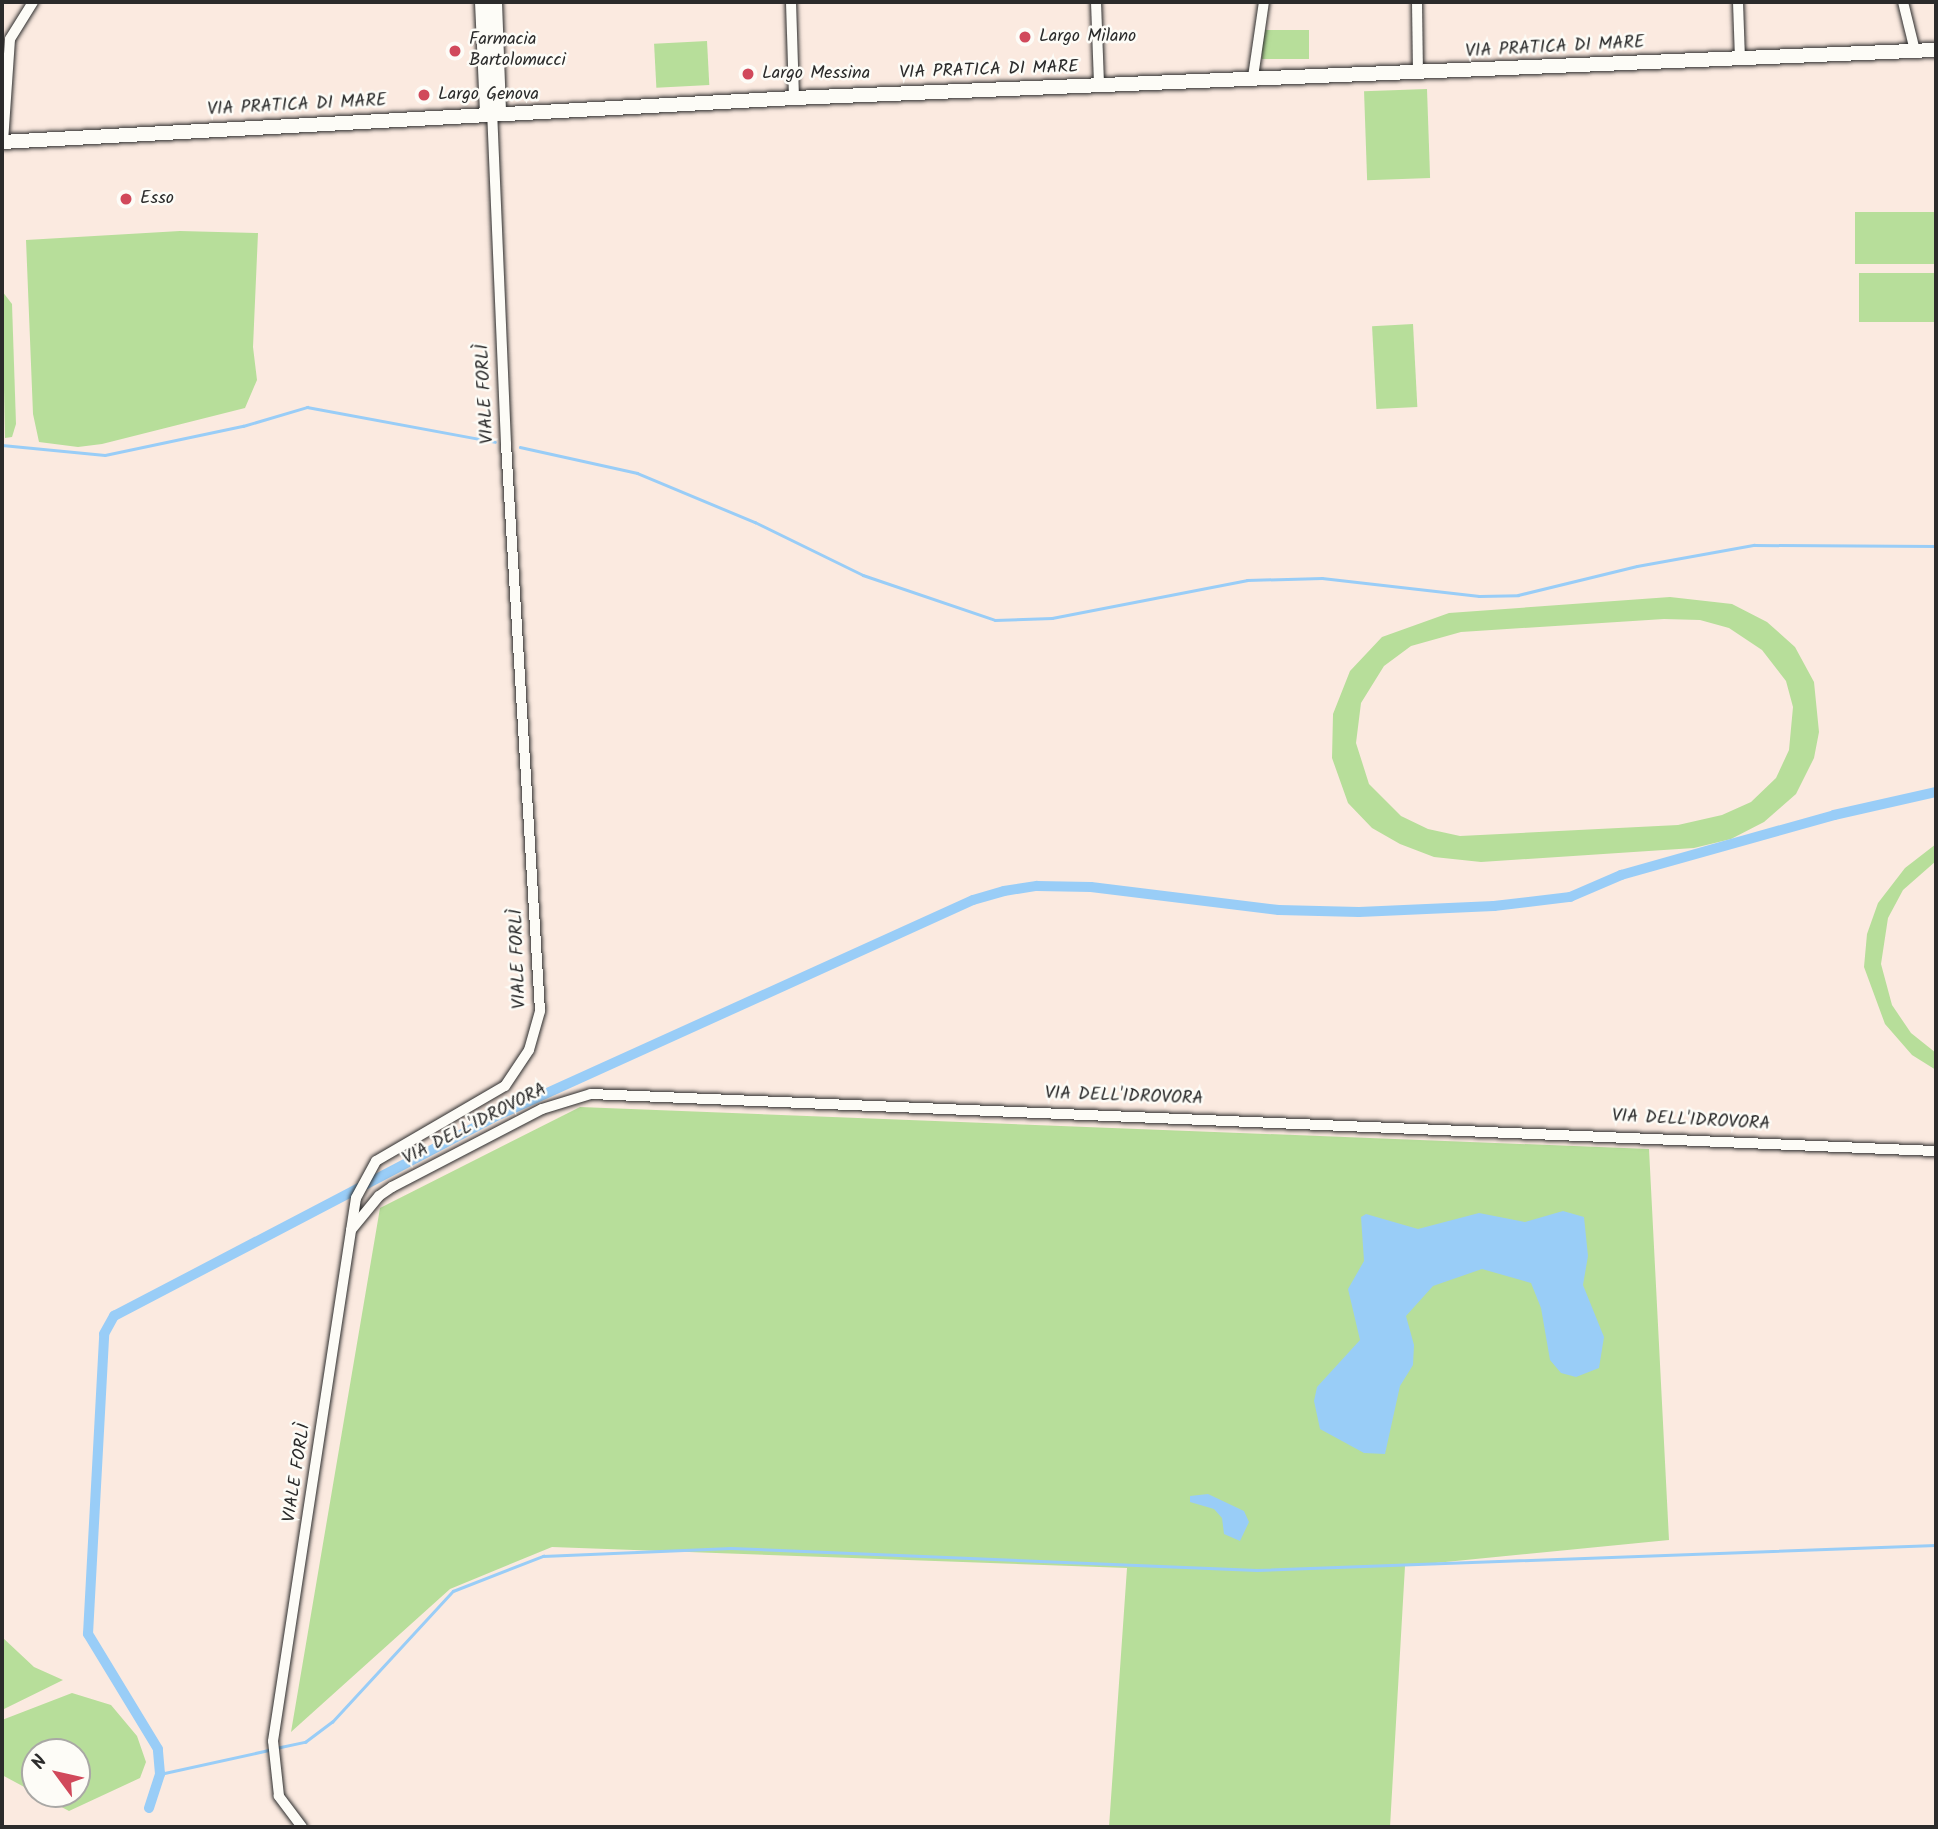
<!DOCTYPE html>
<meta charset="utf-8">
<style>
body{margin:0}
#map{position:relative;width:1938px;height:1829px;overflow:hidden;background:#fbeae0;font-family:Kalam,sans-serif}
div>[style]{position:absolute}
.green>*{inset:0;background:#b7de9a;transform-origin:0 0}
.water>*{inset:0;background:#99cdf7}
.stream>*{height:2.5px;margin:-1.25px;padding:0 1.25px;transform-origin:1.25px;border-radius:1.25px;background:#99cdf7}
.canal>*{height:10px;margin:-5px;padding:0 5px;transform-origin:5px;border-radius:5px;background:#99cdf7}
.roads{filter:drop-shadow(0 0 2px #2b2b2b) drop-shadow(0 0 2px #2b2b2b)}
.minor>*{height:10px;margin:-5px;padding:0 5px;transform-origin:5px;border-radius:5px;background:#fdfcf7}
.tertiary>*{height:14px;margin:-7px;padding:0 7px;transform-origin:7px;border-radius:7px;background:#fdfcf7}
.dots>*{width:19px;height:19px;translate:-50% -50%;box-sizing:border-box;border:4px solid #fdfcf7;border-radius:50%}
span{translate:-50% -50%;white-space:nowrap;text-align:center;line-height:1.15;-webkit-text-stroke:5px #fdfcf7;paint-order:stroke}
.poi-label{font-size:18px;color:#2b2b2b}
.left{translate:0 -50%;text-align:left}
.street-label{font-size:18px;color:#2b2b2b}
.frame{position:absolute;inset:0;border:4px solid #2b2b2b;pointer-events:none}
.north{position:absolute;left:21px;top:1738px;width:70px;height:70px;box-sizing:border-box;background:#fdfcf7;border:2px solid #a9a8a5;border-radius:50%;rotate:303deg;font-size:19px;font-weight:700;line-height:28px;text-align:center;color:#2b2b2b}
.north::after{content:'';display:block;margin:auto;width:24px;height:32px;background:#d1495b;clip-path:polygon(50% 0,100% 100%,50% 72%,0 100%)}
</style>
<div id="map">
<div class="green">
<i style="left:1262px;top:30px;width:47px;height:29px"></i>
<i style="left:707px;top:41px;width:44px;height:53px;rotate:87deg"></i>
<i style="left:1427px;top:89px;width:89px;height:63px;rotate:88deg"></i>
<i style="left:1936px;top:212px;width:52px;height:81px;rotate:90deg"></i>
<i style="clip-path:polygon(180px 231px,258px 233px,253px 347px,257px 380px,245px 408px,102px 444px,78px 447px,39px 442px,33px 414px,26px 240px)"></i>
<i style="left:1936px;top:273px;width:49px;height:77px;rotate:90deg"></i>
<i style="clip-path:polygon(2px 291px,12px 304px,16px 424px,12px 437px,5px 438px)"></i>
<i style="left:1413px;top:324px;width:83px;height:41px;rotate:87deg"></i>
<i style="clip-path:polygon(evenodd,1670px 597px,1732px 604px,1767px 622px,1795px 647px,1814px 682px,1819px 732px,1814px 758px,1796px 794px,1764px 822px,1731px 839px,1694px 848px,1481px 862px,1434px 857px,1400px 844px,1372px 828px,1348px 803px,1332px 758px,1333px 714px,1350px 671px,1382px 637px,1449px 613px,1670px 597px,1664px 619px,1700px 620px,1729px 628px,1762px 650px,1786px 681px,1793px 707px,1789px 750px,1776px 778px,1751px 802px,1722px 815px,1678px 825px,1460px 836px,1428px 829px,1401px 816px,1369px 784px,1356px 743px,1361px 703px,1384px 666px,1411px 646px,1461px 632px,1664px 619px)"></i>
<i style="clip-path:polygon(1936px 844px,1936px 861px,1903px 890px,1888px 918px,1881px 964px,1892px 1005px,1911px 1033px,1936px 1053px,1936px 1070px,1912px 1055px,1885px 1024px,1864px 967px,1867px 934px,1878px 903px,1905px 868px)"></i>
<i style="clip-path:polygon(580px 1107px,1649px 1149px,1669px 1540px,1405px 1566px,1390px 1827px,1109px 1827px,1127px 1568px,552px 1547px,450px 1589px,291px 1732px,380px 1208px)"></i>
<i style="clip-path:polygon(2px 1637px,34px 1667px,63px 1680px,2px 1710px)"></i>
<i style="clip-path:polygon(evenodd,72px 1693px,111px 1705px,137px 1736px,146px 1762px,140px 1778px,69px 1811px,2px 1775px,2px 1720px,72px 1693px,35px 1752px,77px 1752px,77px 1794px,35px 1794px,35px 1752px)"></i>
</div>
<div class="water">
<i style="clip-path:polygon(1563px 1211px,1584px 1217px,1588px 1256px,1583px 1285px,1604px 1337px,1599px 1368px,1576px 1377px,1561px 1373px,1550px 1360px,1541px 1308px,1531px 1283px,1482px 1269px,1433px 1286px,1406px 1316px,1414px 1345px,1413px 1365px,1400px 1386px,1385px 1454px,1364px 1453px,1320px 1429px,1314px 1401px,1317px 1387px,1360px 1340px,1348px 1289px,1364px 1261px,1361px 1217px,1366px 1214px,1418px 1229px,1479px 1213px,1525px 1222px)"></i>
<i style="clip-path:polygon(1208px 1494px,1244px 1511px,1249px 1522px,1240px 1541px,1224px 1534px,1222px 1518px,1214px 1509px,1190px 1502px,1190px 1496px)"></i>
</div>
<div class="stream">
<i style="left:2px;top:445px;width:103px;rotate:5.5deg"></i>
<i style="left:105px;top:455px;width:141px;rotate:-11.9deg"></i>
<i style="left:243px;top:426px;width:67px;rotate:-16.5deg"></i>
<i style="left:307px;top:407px;width:191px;rotate:10.5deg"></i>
<i style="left:520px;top:447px;width:120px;rotate:12.5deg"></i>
<i style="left:637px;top:473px;width:128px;rotate:22.6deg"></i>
<i style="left:755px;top:522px;width:120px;rotate:26.1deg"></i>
<i style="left:863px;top:575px;width:139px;rotate:18.8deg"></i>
<i style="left:995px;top:620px;width:57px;rotate:-2deg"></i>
<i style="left:1052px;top:618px;width:199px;rotate:-11deg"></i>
<i style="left:1247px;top:580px;width:75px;rotate:-1.5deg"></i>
<i style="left:1322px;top:578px;width:158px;rotate:6.5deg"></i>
<i style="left:1479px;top:596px;width:39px;rotate:-1deg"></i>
<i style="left:1518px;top:595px;width:122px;rotate:-13.7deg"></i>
<i style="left:1637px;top:566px;width:119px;rotate:-10.2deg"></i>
<i style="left:1754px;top:545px;width:182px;rotate:0.3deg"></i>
<i style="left:276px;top:1748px;width:30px;rotate:-12deg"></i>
<i style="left:305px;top:1742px;width:34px;rotate:-37deg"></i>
<i style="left:332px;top:1722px;width:178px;rotate:-47.3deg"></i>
<i style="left:453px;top:1591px;width:97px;rotate:-21.3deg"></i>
<i style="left:543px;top:1556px;width:188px;rotate:-2.4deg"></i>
<i style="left:731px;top:1548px;width:526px;rotate:2.4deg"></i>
<i style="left:1257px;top:1570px;width:679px;rotate:-2.11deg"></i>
<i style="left:160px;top:1774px;width:112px;rotate:-12.4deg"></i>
</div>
<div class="canal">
<i style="left:149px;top:1808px;width:36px;rotate:-72deg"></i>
<i style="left:160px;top:1774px;width:25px;rotate:-95deg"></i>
<i style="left:158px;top:1749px;width:135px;rotate:-121.3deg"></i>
<i style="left:88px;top:1634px;width:300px;rotate:-86.9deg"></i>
<i style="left:104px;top:1334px;width:21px;rotate:-61deg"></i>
<i style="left:114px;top:1316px;width:427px;rotate:-27.6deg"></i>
<i style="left:492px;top:1118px;width:528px;rotate:-24.38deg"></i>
<i style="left:973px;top:900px;width:32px;rotate:-16deg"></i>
<i style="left:1004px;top:891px;width:33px;rotate:-9deg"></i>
<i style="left:1037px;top:886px;width:54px;rotate:1.1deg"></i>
<i style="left:1091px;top:887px;width:189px;rotate:7deg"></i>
<i style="left:1279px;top:910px;width:80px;rotate:1.4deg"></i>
<i style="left:1359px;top:912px;width:135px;rotate:-2.5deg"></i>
<i style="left:1494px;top:906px;width:77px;rotate:-6.8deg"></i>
<i style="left:1570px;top:897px;width:56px;rotate:-23.3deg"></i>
<i style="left:1621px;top:875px;width:221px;rotate:-15.7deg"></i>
<i style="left:1834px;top:815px;width:105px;rotate:-12.7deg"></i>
</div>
<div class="roads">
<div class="minor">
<i style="left:791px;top:2px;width:96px;rotate:88.2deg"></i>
<i style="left:1096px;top:2px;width:83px;rotate:87.9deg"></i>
<i style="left:1417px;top:2px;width:72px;rotate:89.2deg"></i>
<i style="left:1738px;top:2px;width:57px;rotate:88deg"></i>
<i style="left:1903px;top:2px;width:50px;rotate:76.2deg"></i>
<i style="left:1253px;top:77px;width:76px;rotate:-81.7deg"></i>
<i style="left:3px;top:142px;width:103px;rotate:-86.1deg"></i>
<i style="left:10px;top:39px;width:44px;rotate:-58.1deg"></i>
<i style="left:351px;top:1230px;width:44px;rotate:-50.5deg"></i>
<i style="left:379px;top:1196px;width:16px;rotate:-35deg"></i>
<i style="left:392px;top:1187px;width:169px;rotate:-27.5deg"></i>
<i style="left:542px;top:1109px;width:51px;rotate:-17deg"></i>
<i style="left:591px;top:1094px;width:1346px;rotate:2.43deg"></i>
<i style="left:302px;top:1827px;width:39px;rotate:-127deg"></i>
<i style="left:279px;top:1796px;width:55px;rotate:-96.2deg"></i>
<i style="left:273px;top:1741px;width:549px;rotate:-81.31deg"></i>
<i style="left:356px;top:1198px;width:42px;rotate:-61.6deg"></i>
<i style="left:376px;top:1161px;width:149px;rotate:-30.2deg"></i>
<i style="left:505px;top:1086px;width:43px;rotate:-56.3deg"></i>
<i style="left:529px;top:1050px;width:41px;rotate:-74.2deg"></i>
<i style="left:540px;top:1011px;width:568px;rotate:-93.43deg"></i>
<i style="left:506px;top:444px;width:330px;rotate:-92.4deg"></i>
</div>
<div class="tertiary">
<i style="left:482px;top:2px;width:112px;rotate:87.4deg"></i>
<i style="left:495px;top:2px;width:111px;rotate:87.9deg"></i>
<i style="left:2px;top:142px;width:793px;rotate:-3.18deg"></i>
<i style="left:794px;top:98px;width:1143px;rotate:-2.41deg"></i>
</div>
</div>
<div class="dots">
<i style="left:1025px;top:37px;background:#d1495b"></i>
<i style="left:455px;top:51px;background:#d1495b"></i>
<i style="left:748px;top:74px;background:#d1495b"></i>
<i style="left:424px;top:95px;background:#d1495b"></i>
<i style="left:126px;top:199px;background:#d1495b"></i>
</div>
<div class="poi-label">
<span class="left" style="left:1039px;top:37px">Largo Milano</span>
<span class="left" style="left:469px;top:51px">Farmacia<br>Bartolomucci</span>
<span class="left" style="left:762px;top:74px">Largo Messina</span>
<span class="left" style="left:438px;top:95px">Largo Genova</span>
<span class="left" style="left:140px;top:199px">Esso</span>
</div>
<div class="street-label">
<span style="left:1555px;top:48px;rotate:-3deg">VIA PRATICA DI MARE</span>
<span style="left:989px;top:71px;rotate:-2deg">VIA PRATICA DI MARE</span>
<span style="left:297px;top:106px;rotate:-3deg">VIA PRATICA DI MARE</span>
<span style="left:486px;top:394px;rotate:-93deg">VIALE FORLÌ</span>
<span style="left:519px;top:959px;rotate:-92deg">VIALE FORLÌ</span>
<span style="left:1124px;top:1097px;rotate:2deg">VIA DELL'IDROVORA</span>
<span style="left:1691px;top:1121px;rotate:3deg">VIA DELL'IDROVORA</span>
<span style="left:475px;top:1125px;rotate:-27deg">VIA DELL'IDROVORA</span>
<span style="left:298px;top:1473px;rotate:-81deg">VIALE FORLÌ</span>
</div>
<div class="frame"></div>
<div class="north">N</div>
</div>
